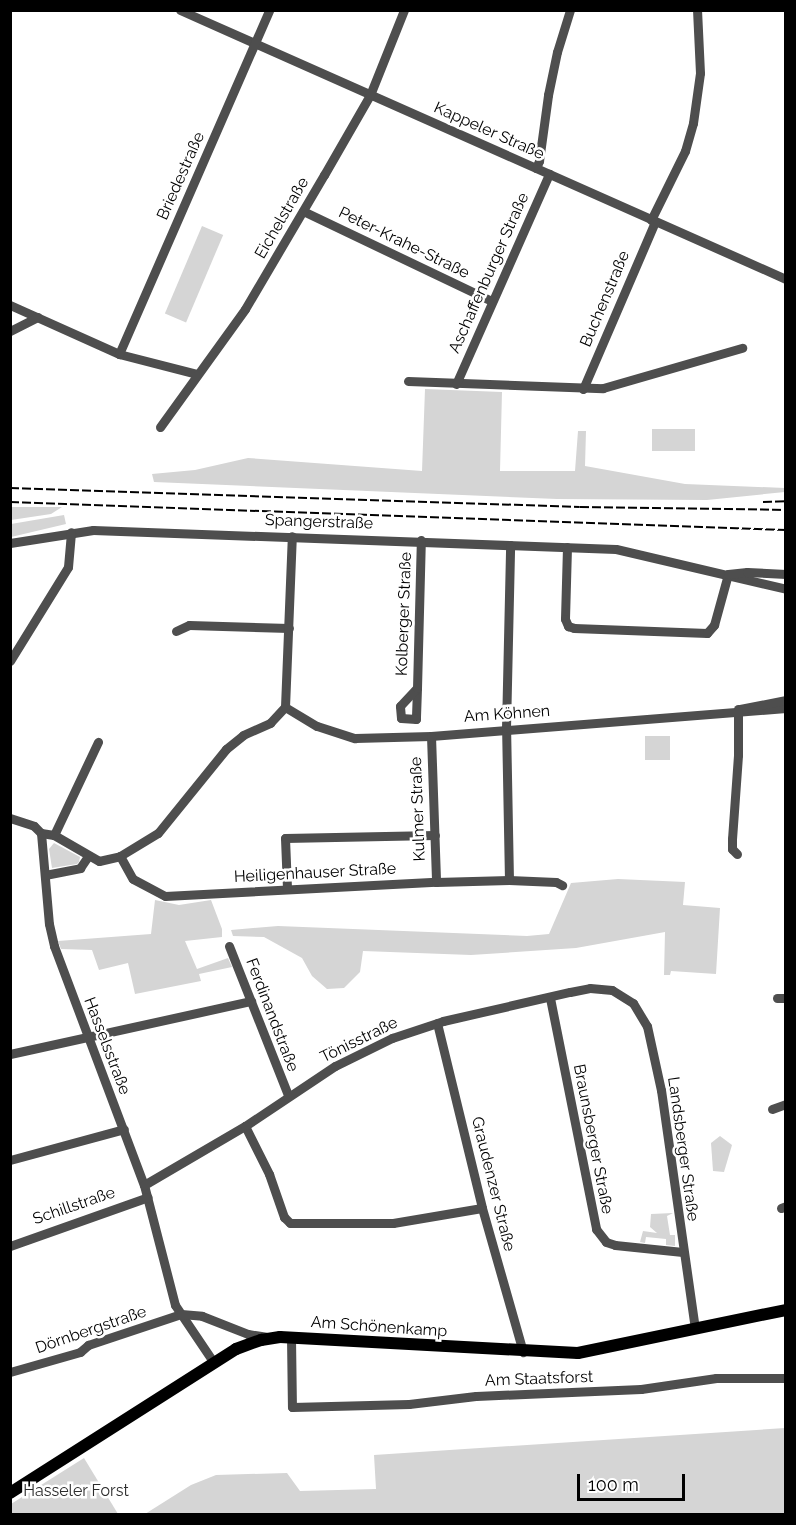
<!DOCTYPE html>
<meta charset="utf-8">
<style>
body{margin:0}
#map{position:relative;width:796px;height:1525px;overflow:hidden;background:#fff;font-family:Raleway,sans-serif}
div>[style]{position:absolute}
.green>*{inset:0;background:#d5d5d5;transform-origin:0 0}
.minor>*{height:9px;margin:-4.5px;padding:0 4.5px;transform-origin:4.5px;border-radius:4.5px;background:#4e4e4e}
.major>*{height:12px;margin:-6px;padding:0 6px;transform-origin:6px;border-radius:6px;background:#000}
.rail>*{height:2px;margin-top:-1px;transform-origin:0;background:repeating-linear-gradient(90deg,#000 0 9px,transparent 0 12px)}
span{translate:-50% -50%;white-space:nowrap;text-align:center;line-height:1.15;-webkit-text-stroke:5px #fff;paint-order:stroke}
.street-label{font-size:16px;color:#000}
.park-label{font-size:16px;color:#2c2c2c}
.frame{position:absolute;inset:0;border:12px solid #000;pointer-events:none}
.scale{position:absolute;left:577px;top:1474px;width:108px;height:27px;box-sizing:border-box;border:3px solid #000;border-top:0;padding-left:8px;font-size:18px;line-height:21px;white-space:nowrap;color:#000;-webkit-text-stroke:4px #fff;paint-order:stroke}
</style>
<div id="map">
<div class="green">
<i style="left:202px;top:226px;width:23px;height:95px;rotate:23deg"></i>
<i style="clip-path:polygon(425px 389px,502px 392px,500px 471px,575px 471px,578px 431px,586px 431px,585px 466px,685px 484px,785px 488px,785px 492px,707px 500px,557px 499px,154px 482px,152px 474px,195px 470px,248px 458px,422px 471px)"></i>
<i style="left:695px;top:429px;width:22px;height:43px;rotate:90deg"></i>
<i style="clip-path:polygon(11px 507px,62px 507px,51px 514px,11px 520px)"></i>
<i style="clip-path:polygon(64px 515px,66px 524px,11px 537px,11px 524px)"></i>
<i style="left:670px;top:736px;width:24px;height:25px;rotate:90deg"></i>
<i style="clip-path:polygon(54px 843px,80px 857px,79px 862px,77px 864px,52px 868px,49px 849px)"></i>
<i style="clip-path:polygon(618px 879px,685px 882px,683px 905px,720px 908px,716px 974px,671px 971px,670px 975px,664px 975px,665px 932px,576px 948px,471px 955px,363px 951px,360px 972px,344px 988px,327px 989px,312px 976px,302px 958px,264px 937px,233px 936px,231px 930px,278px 926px,527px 936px,549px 934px,571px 883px)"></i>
<i style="clip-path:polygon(155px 900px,179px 905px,211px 900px,222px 929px,222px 937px,185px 941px,197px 969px,228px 958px,232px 967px,199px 974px,201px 981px,135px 994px,128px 963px,99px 970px,92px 950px,61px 949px,58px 941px,151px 934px)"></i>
<i style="clip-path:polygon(720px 1136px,732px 1145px,724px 1172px,713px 1171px,711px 1143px)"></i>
<i style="clip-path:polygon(673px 1213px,667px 1216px,670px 1235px,675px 1235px,675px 1246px,666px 1245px,666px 1239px,646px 1237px,645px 1243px,640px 1242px,643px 1231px,657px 1233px,650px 1227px,651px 1214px)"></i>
<i style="clip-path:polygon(785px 1428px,785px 1514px,145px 1514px,191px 1485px,216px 1475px,287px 1473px,300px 1491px,376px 1489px,374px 1455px)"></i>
<i style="clip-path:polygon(84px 1458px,118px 1514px,11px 1514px,11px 1504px)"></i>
</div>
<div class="minor">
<i style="left:180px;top:10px;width:663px;rotate:23.94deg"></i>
<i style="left:536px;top:168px;width:8px;rotate:-67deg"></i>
<i style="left:539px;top:161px;width:67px;rotate:-82.2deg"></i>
<i style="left:548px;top:95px;width:44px;rotate:-78.2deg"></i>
<i style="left:557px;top:52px;width:44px;rotate:-72.8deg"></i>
<i style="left:303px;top:211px;width:209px;rotate:25.5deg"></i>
<i style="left:651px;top:220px;width:77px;rotate:-63.8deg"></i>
<i style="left:685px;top:151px;width:29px;rotate:-74deg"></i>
<i style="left:693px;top:123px;width:50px;rotate:-82deg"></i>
<i style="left:700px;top:73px;width:63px;rotate:-92.7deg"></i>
<i style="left:10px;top:305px;width:120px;rotate:24.2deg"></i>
<i style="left:119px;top:354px;width:81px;rotate:14.4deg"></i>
<i style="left:10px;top:331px;width:31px;rotate:-27deg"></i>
<i style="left:119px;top:354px;width:375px;rotate:-66.4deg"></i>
<i style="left:408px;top:381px;width:195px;rotate:2.1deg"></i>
<i style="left:603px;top:388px;width:145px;rotate:-16.1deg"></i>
<i style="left:456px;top:384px;width:230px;rotate:-66.1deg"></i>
<i style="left:583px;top:389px;width:182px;rotate:-66.7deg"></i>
<i style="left:160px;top:427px;width:145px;rotate:-54.2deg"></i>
<i style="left:245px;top:309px;width:156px;rotate:-59.5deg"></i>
<i style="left:324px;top:175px;width:92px;rotate:-60.1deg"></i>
<i style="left:370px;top:95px;width:92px;rotate:-68.2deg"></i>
<i style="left:10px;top:543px;width:84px;rotate:-8.9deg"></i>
<i style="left:93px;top:530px;width:523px;rotate:2.08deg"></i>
<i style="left:616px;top:549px;width:175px;rotate:13.2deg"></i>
<i style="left:567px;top:547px;width:72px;rotate:91.6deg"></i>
<i style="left:565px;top:619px;width:8px;rotate:67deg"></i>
<i style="left:568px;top:626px;width:6px;rotate:18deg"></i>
<i style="left:574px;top:628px;width:133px;rotate:2.2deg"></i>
<i style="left:707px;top:633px;width:11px;rotate:-49deg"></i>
<i style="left:714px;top:625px;width:53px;rotate:-74.6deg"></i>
<i style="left:728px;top:574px;width:19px;rotate:-6deg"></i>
<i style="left:747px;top:572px;width:39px;rotate:3deg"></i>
<i style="left:176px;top:631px;width:14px;rotate:-25deg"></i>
<i style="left:189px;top:625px;width:100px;rotate:1.7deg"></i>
<i style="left:10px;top:661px;width:110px;rotate:-58.3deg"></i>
<i style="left:68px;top:567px;width:35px;rotate:-85deg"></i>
<i style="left:417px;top:688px;width:31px;rotate:92deg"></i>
<i style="left:416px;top:719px;width:15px;rotate:-176deg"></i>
<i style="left:401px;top:718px;width:12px;rotate:-95deg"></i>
<i style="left:400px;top:706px;width:25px;rotate:-47deg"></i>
<i style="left:417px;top:688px;width:148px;rotate:-88.5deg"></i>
<i style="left:285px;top:707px;width:37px;rotate:31deg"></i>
<i style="left:317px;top:726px;width:40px;rotate:18deg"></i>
<i style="left:355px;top:738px;width:76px;rotate:-1.5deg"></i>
<i style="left:431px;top:736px;width:356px;rotate:-4.5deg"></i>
<i style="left:740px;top:709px;width:47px;rotate:-11.1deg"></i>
<i style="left:431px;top:736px;width:146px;rotate:88deg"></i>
<i style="left:10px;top:818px;width:25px;rotate:18deg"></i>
<i style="left:34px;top:826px;width:10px;rotate:45deg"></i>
<i style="left:41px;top:833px;width:91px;rotate:85deg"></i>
<i style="left:49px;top:924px;width:23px;rotate:77deg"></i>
<i style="left:54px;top:946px;width:255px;rotate:69.4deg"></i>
<i style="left:144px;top:1185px;width:124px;rotate:75.5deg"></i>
<i style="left:175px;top:1305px;width:70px;rotate:56.1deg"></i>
<i style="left:41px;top:833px;width:13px;rotate:9deg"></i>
<i style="left:54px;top:835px;width:52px;rotate:30deg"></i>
<i style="left:99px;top:861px;width:22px;rotate:-13deg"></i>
<i style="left:120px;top:856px;width:26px;rotate:61deg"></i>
<i style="left:133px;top:879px;width:36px;rotate:28deg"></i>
<i style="left:165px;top:896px;width:271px;rotate:-3deg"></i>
<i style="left:436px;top:882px;width:73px;rotate:-1.6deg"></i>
<i style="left:509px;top:880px;width:47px;rotate:2.4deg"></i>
<i style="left:556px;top:882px;width:7px;rotate:27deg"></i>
<i style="left:54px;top:835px;width:103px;rotate:-64.7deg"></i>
<i style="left:737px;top:854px;width:7px;rotate:-135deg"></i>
<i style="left:732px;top:849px;width:10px;rotate:-90deg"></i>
<i style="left:732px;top:839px;width:84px;rotate:-85.9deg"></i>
<i style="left:738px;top:755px;width:46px;rotate:-90deg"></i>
<i style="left:120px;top:856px;width:44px;rotate:-31.2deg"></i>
<i style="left:158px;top:833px;width:108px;rotate:-51deg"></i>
<i style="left:226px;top:749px;width:22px;rotate:-39deg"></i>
<i style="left:243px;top:735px;width:30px;rotate:-24deg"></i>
<i style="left:270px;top:723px;width:22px;rotate:-47deg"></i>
<i style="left:285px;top:707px;width:171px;rotate:-87.7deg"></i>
<i style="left:45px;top:875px;width:36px;rotate:-11deg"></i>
<i style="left:80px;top:868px;width:14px;rotate:-56deg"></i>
<i style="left:509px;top:880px;width:152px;rotate:-91.1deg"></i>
<i style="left:506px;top:728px;width:183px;rotate:-88.7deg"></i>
<i style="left:287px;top:888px;width:50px;rotate:-92.3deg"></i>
<i style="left:285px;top:838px;width:150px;rotate:-1.1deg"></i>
<i style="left:229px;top:946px;width:160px;rotate:68.4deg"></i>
<i style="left:550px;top:998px;width:236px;rotate:78.7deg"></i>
<i style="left:596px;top:1229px;width:16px;rotate:52deg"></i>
<i style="left:606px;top:1242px;width:9px;rotate:18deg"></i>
<i style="left:615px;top:1245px;width:68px;rotate:5.9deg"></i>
<i style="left:777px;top:998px;width:9px"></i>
<i style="left:437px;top:1023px;width:190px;rotate:76.3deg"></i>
<i style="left:482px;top:1208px;width:150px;rotate:74.1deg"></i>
<i style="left:10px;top:1054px;width:247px;rotate:-12.4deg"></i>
<i style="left:772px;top:1109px;width:15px;rotate:-20deg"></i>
<i style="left:245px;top:1126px;width:54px;rotate:63.4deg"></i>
<i style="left:269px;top:1174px;width:46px;rotate:70.8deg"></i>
<i style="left:284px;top:1217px;width:8px;rotate:45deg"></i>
<i style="left:290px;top:1223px;width:103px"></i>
<i style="left:393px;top:1223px;width:90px;rotate:-9.6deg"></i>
<i style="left:10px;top:1160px;width:118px;rotate:-15.2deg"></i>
<i style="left:144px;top:1185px;width:117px;rotate:-30.3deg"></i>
<i style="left:245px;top:1126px;width:108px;rotate:-33.7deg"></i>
<i style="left:335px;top:1066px;width:64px;rotate:-26.2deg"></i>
<i style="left:392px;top:1038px;width:54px;rotate:-18.4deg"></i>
<i style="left:443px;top:1021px;width:130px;rotate:-12.9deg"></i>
<i style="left:570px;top:992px;width:20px;rotate:-11deg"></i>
<i style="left:590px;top:988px;width:22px;rotate:5deg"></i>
<i style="left:612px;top:990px;width:25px;rotate:32deg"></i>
<i style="left:633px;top:1003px;width:27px;rotate:59deg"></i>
<i style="left:647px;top:1026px;width:66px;rotate:77.7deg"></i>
<i style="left:661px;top:1090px;width:241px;rotate:81.9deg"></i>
<i style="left:781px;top:1208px;width:5px;rotate:-22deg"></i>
<i style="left:10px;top:1246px;width:146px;rotate:-19.5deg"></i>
<i style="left:291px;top:1338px;width:69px;rotate:89.2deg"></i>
<i style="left:292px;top:1407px;width:117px;rotate:-1.5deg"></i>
<i style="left:409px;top:1404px;width:67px;rotate:-6.8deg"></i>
<i style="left:476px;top:1396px;width:165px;rotate:-2.4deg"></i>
<i style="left:641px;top:1389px;width:76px;rotate:-8.3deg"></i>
<i style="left:716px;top:1378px;width:70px"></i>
<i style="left:10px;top:1372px;width:73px;rotate:-15.9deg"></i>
<i style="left:80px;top:1352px;width:11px;rotate:-41deg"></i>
<i style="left:88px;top:1345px;width:98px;rotate:-18.4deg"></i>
<i style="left:181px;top:1314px;width:21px;rotate:5deg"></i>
<i style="left:202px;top:1316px;width:49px;rotate:21.4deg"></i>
<i style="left:248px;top:1334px;width:18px;rotate:9deg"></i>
</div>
<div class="major">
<i style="left:10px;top:1493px;width:268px;rotate:-32.5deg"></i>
<i style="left:236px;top:1349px;width:27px;rotate:-20deg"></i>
<i style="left:261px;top:1340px;width:19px;rotate:-9deg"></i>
<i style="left:280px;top:1337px;width:298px;rotate:3.1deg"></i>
<i style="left:578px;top:1353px;width:212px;rotate:-11.7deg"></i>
</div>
<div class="rail">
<i style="left:10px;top:488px;width:570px;rotate:1.91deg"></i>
<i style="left:580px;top:507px;width:206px;rotate:0.8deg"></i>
<i style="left:10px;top:502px;width:777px;rotate:2.07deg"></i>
<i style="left:763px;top:502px;width:23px;rotate:-2deg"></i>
</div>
<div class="street-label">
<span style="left:489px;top:131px;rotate:24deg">Kappeler Straße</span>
<span style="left:181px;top:176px;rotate:-66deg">Briedestraße</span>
<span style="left:282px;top:218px;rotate:-60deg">Eichelstraße</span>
<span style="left:404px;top:243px;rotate:26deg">Peter-Krahe-Straße</span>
<span style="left:489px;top:273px;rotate:-66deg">Aschaffenburger Straße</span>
<span style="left:605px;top:299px;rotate:-67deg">Buchenstraße</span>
<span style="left:319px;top:522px;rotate:2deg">Spangerstraße</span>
<span style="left:404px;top:614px;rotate:-88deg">Kolberger Straße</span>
<span style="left:507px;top:714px;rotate:-4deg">Am Köhnen</span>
<span style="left:418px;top:809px;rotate:-92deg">Kulmer Straße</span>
<span style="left:315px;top:873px;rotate:-3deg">Heiligenhauser Straße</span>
<span style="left:272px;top:1015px;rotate:69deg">Ferdinandstraße</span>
<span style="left:359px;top:1040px;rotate:-26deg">Tönisstraße</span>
<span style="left:107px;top:1046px;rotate:69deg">Hasselsstraße</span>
<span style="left:593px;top:1139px;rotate:79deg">Braunsberger Straße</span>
<span style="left:683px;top:1149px;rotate:82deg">Landsberger Straße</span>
<span style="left:493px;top:1184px;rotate:76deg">Graudenzer Straße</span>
<span style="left:74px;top:1206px;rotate:-19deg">Schillstraße</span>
<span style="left:379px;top:1327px;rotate:4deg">Am Schönenkamp</span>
<span style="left:91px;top:1330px;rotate:-19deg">Dörnbergstraße</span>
<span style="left:539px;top:1379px;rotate:-2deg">Am Staatsforst</span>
</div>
<div class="park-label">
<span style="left:76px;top:1491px">Hasseler Forst</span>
</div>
<div class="frame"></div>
<div class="scale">100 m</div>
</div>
